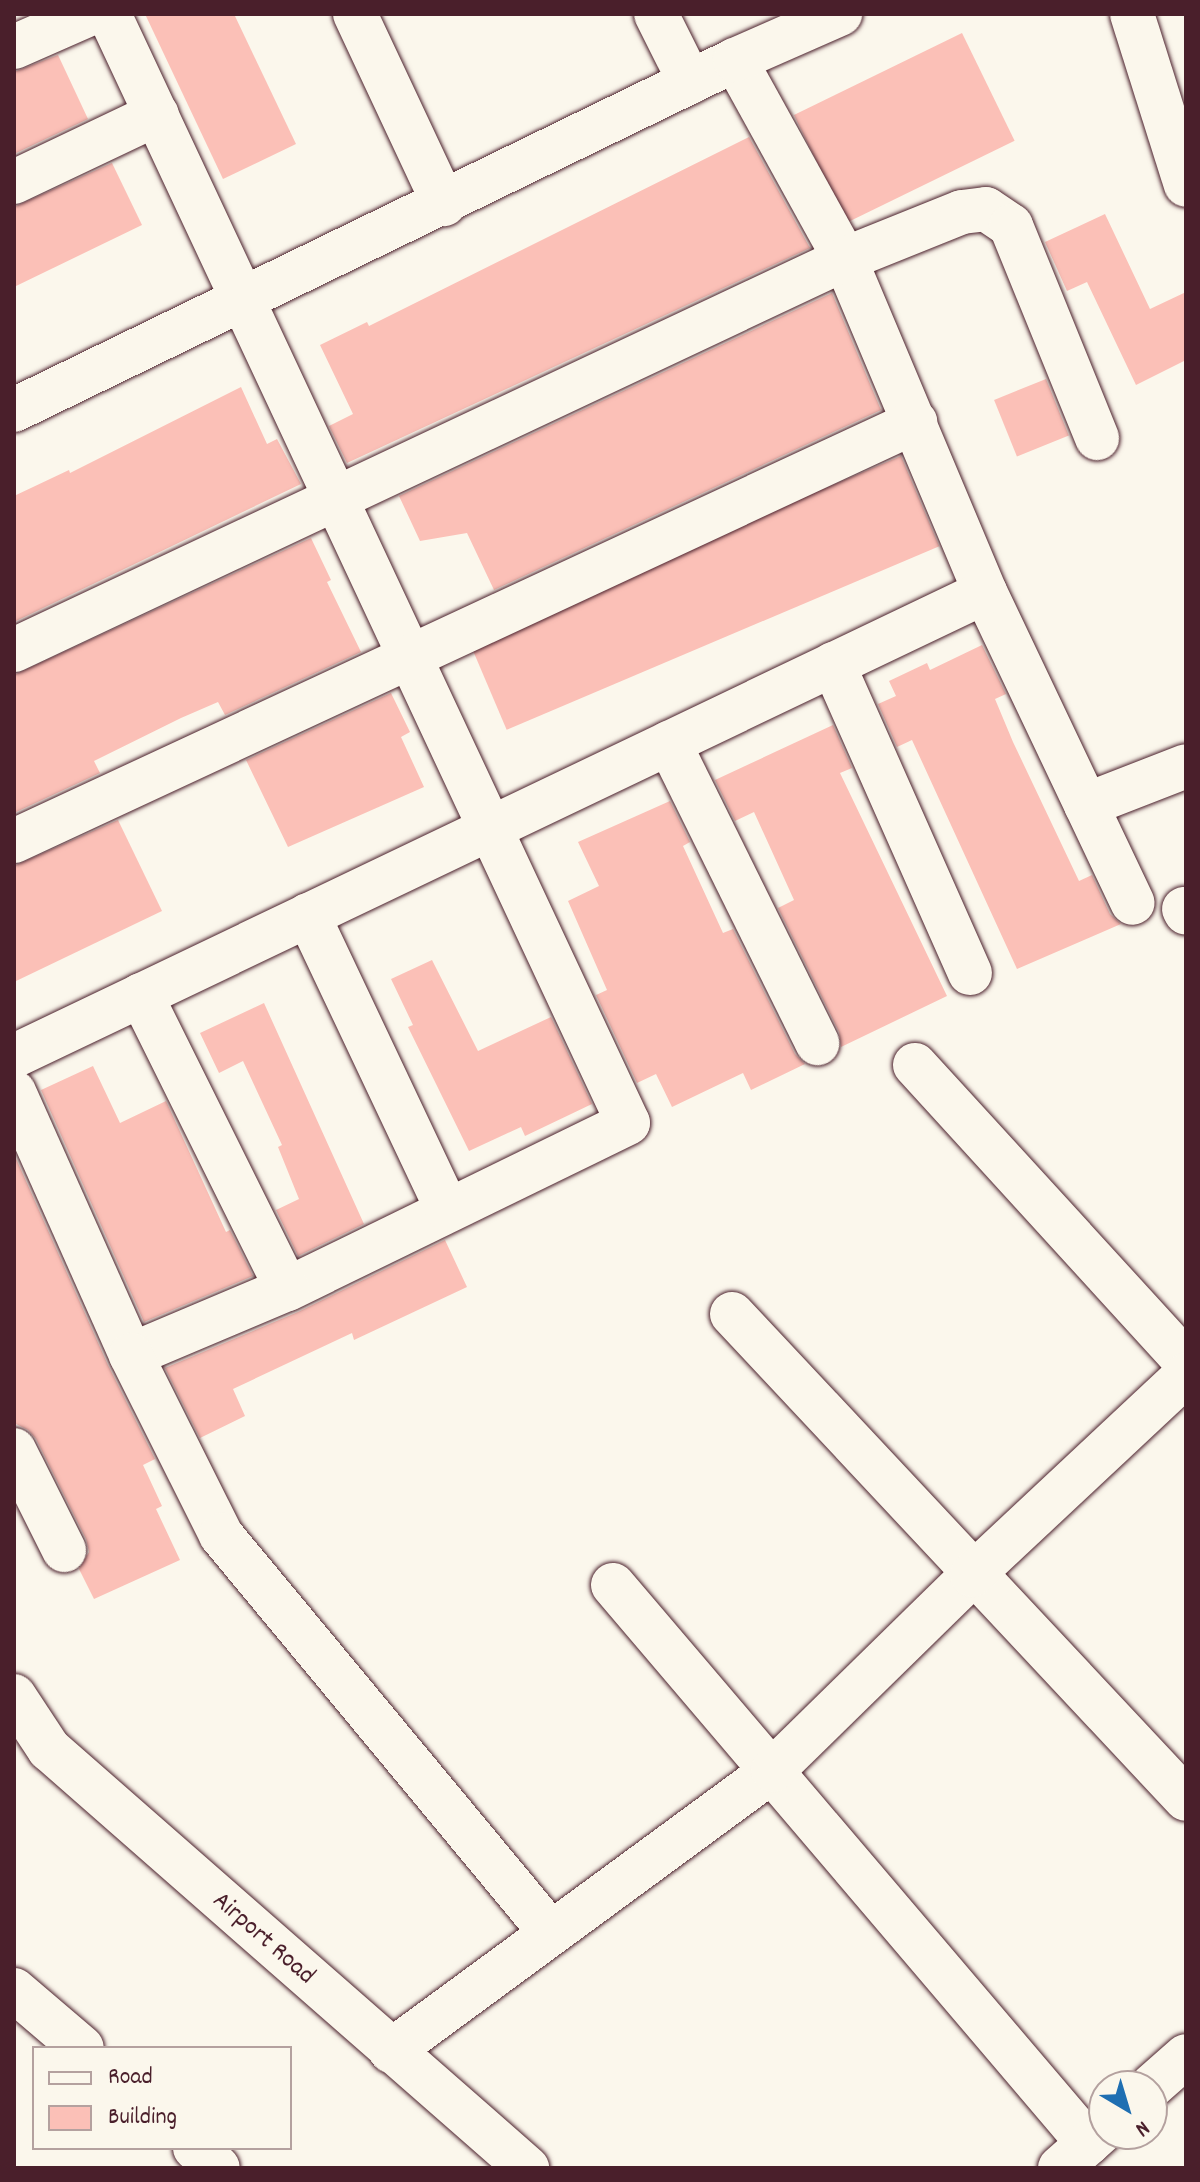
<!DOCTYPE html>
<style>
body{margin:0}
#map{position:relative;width:1200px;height:2182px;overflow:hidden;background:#fbf7ec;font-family:Dekko,sans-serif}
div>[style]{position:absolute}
.building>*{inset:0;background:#fbc0b7;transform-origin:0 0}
.roads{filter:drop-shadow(0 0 2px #4a1f2b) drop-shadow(0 0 2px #4a1f2b)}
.street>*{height:44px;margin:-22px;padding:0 22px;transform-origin:22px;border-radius:22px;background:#fbf7ec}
.secondary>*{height:44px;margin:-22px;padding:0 22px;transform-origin:22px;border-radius:22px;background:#fbf7ec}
span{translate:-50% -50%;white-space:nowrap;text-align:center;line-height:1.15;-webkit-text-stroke:6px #fbf7ec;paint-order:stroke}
.street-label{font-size:26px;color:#4a1f2b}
.frame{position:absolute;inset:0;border:16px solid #4a1f2b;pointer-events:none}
.legend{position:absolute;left:32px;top:2046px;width:260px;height:104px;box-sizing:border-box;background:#fbf7ec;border:2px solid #b4a19f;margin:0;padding:10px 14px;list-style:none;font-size:24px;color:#4a1f2b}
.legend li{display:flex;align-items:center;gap:16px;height:40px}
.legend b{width:40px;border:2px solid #b4a19f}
.north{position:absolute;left:1088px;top:2070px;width:80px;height:80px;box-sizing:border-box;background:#fbf7ec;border:2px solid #b4a19f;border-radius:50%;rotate:142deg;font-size:22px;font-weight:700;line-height:32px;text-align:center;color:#4a1f2b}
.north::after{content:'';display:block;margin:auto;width:28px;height:36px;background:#1f6fb2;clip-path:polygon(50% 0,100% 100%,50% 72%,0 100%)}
</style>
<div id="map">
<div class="building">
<i style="clip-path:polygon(145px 14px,234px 14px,296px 144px,223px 179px)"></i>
<i style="left:962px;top:33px;width:120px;height:187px;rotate:64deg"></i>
<i style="clip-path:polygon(58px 55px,88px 119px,14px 154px,14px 72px)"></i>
<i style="clip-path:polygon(749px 137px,810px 248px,347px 463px,329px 426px,353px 414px,320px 345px,367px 322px,369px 326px)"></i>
<i style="clip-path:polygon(112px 163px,142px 225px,14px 287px,14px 207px)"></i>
<i style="clip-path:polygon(1105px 214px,1150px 309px,1186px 292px,1186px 360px,1136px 385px,1087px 282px,1067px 291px,1045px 242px)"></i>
<i style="clip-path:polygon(832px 293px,881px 410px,494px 590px,467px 533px,420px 541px,399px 496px)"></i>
<i style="left:1046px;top:379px;width:61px;height:56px;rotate:68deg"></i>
<i style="clip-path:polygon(241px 387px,267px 444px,277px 439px,301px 484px,14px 622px,14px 496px,69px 470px,70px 473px)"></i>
<i style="left:901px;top:456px;width:98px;height:470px;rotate:67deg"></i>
<i style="clip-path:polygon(311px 538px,331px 580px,327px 582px,361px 652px,225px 715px,218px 702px,181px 718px,94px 761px,100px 773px,14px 813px,14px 675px)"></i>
<i style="clip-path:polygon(982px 645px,1006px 694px,995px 699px,1013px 742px,1079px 881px,1092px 875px,1110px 914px,1121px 924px,1017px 969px,912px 740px,897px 747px,878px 704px,896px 696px,889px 681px,927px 663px,930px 670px)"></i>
<i style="clip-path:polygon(391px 693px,410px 732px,401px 737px,424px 787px,288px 847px,246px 760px)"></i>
<i style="clip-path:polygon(833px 725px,852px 768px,840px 773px,947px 996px,841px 1047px,839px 1032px,778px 908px,794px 900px,754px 812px,735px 821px,715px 780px)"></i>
<i style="clip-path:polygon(670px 801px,690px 842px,683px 846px,723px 933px,733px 929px,795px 1054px,805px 1064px,751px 1090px,743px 1073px,672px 1107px,656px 1074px,637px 1083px,596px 995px,607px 990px,568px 901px,599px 886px,578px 842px)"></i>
<i style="clip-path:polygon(118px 820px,162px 911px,14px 982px,14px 866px)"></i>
<i style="clip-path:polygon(432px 960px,478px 1051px,551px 1017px,592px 1104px,525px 1136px,521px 1127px,469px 1151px,408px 1027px,413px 1025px,391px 979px)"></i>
<i style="clip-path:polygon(264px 1003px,364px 1224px,298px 1256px,276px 1210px,299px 1199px,278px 1147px,282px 1145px,243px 1061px,219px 1073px,200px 1033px)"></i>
<i style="clip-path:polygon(93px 1066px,120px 1123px,166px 1101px,226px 1232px,230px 1230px,253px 1276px,144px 1322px,41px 1090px)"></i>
<i style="clip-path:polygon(14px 1154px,108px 1365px,155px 1459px,143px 1465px,162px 1506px,156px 1509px,180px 1560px,94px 1599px,79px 1569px,89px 1552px,86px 1539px,36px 1439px,28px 1430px,14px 1423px)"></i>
<i style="clip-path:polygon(445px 1240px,467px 1287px,354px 1340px,352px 1333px,233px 1389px,245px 1416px,200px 1438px,165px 1368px,298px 1312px)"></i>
</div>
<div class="roads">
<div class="street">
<i style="left:109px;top:14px;width:1224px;rotate:64.92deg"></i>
<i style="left:628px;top:1123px;width:379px;rotate:154deg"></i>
<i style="left:287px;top:1289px;width:169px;rotate:157.1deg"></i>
<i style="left:355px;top:14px;width:210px;rotate:64.9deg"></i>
<i style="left:656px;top:14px;width:76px;rotate:63.4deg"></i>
<i style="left:1132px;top:14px;width:179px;rotate:72.5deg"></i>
<i style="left:14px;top:47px;width:82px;rotate:-23.7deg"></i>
<i style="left:735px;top:60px;width:227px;rotate:61.1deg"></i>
<i style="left:845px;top:259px;width:361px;rotate:67.2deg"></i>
<i style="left:985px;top:592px;width:344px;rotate:64.6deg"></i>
<i style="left:14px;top:182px;width:158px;rotate:-25.4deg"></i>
<i style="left:14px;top:650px;width:918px;rotate:-25.2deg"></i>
<i style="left:845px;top:259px;width:126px;rotate:-21.9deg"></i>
<i style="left:962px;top:212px;width:24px;rotate:-7deg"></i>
<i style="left:986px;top:209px;width:30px;rotate:34deg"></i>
<i style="left:1011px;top:226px;width:229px;rotate:67.9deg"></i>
<i style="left:833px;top:664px;width:338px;rotate:66.1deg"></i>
<i style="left:669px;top:743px;width:335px;rotate:63.7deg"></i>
<i style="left:1086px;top:805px;width:107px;rotate:-21.3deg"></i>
<i style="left:14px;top:841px;width:994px;rotate:-24.94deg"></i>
<i style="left:1184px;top:909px;width:4px;rotate:63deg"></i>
<i style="left:308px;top:915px;width:325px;rotate:64.7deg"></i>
<i style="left:141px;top:995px;width:328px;rotate:63.6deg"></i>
<i style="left:14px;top:1056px;width:1076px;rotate:-25.54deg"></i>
<i style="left:915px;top:1065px;width:402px;rotate:47.6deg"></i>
<i style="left:14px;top:1092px;width:288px;rotate:66deg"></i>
<i style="left:131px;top:1355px;width:201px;rotate:63.4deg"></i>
<i style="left:221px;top:1535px;width:517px;rotate:50.34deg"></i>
<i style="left:732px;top:1314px;width:664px;rotate:46.89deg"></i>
<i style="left:14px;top:1450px;width:112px;rotate:63.4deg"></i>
<i style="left:613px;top:1585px;width:733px;rotate:49.59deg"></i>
<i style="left:391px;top:2051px;width:474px;rotate:-36.3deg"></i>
<i style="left:773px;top:1770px;width:279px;rotate:-44.4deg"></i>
<i style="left:972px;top:1575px;width:293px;rotate:-43.1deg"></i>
<i style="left:1152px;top:2086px;width:45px;rotate:-41.4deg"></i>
<i style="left:1060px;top:2168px;width:59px;rotate:-41.6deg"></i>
</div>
<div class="secondary">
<i style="left:14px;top:410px;width:801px;rotate:-25.89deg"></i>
<i style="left:735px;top:60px;width:115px;rotate:-23.7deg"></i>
<i style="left:14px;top:1696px;width:64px;rotate:56.6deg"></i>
<i style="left:49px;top:1749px;width:636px;rotate:41.24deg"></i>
<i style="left:14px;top:1990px;width:89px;rotate:40.5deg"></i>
<i style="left:195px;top:2148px;width:30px;rotate:41deg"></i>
</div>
</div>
<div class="street-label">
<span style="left:263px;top:1939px;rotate:41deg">Airport Road</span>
</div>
<div class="frame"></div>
<ul class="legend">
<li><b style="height:10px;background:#fbf7ec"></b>Road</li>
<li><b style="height:22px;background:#fbc0b7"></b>Building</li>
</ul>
<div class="north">N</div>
</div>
